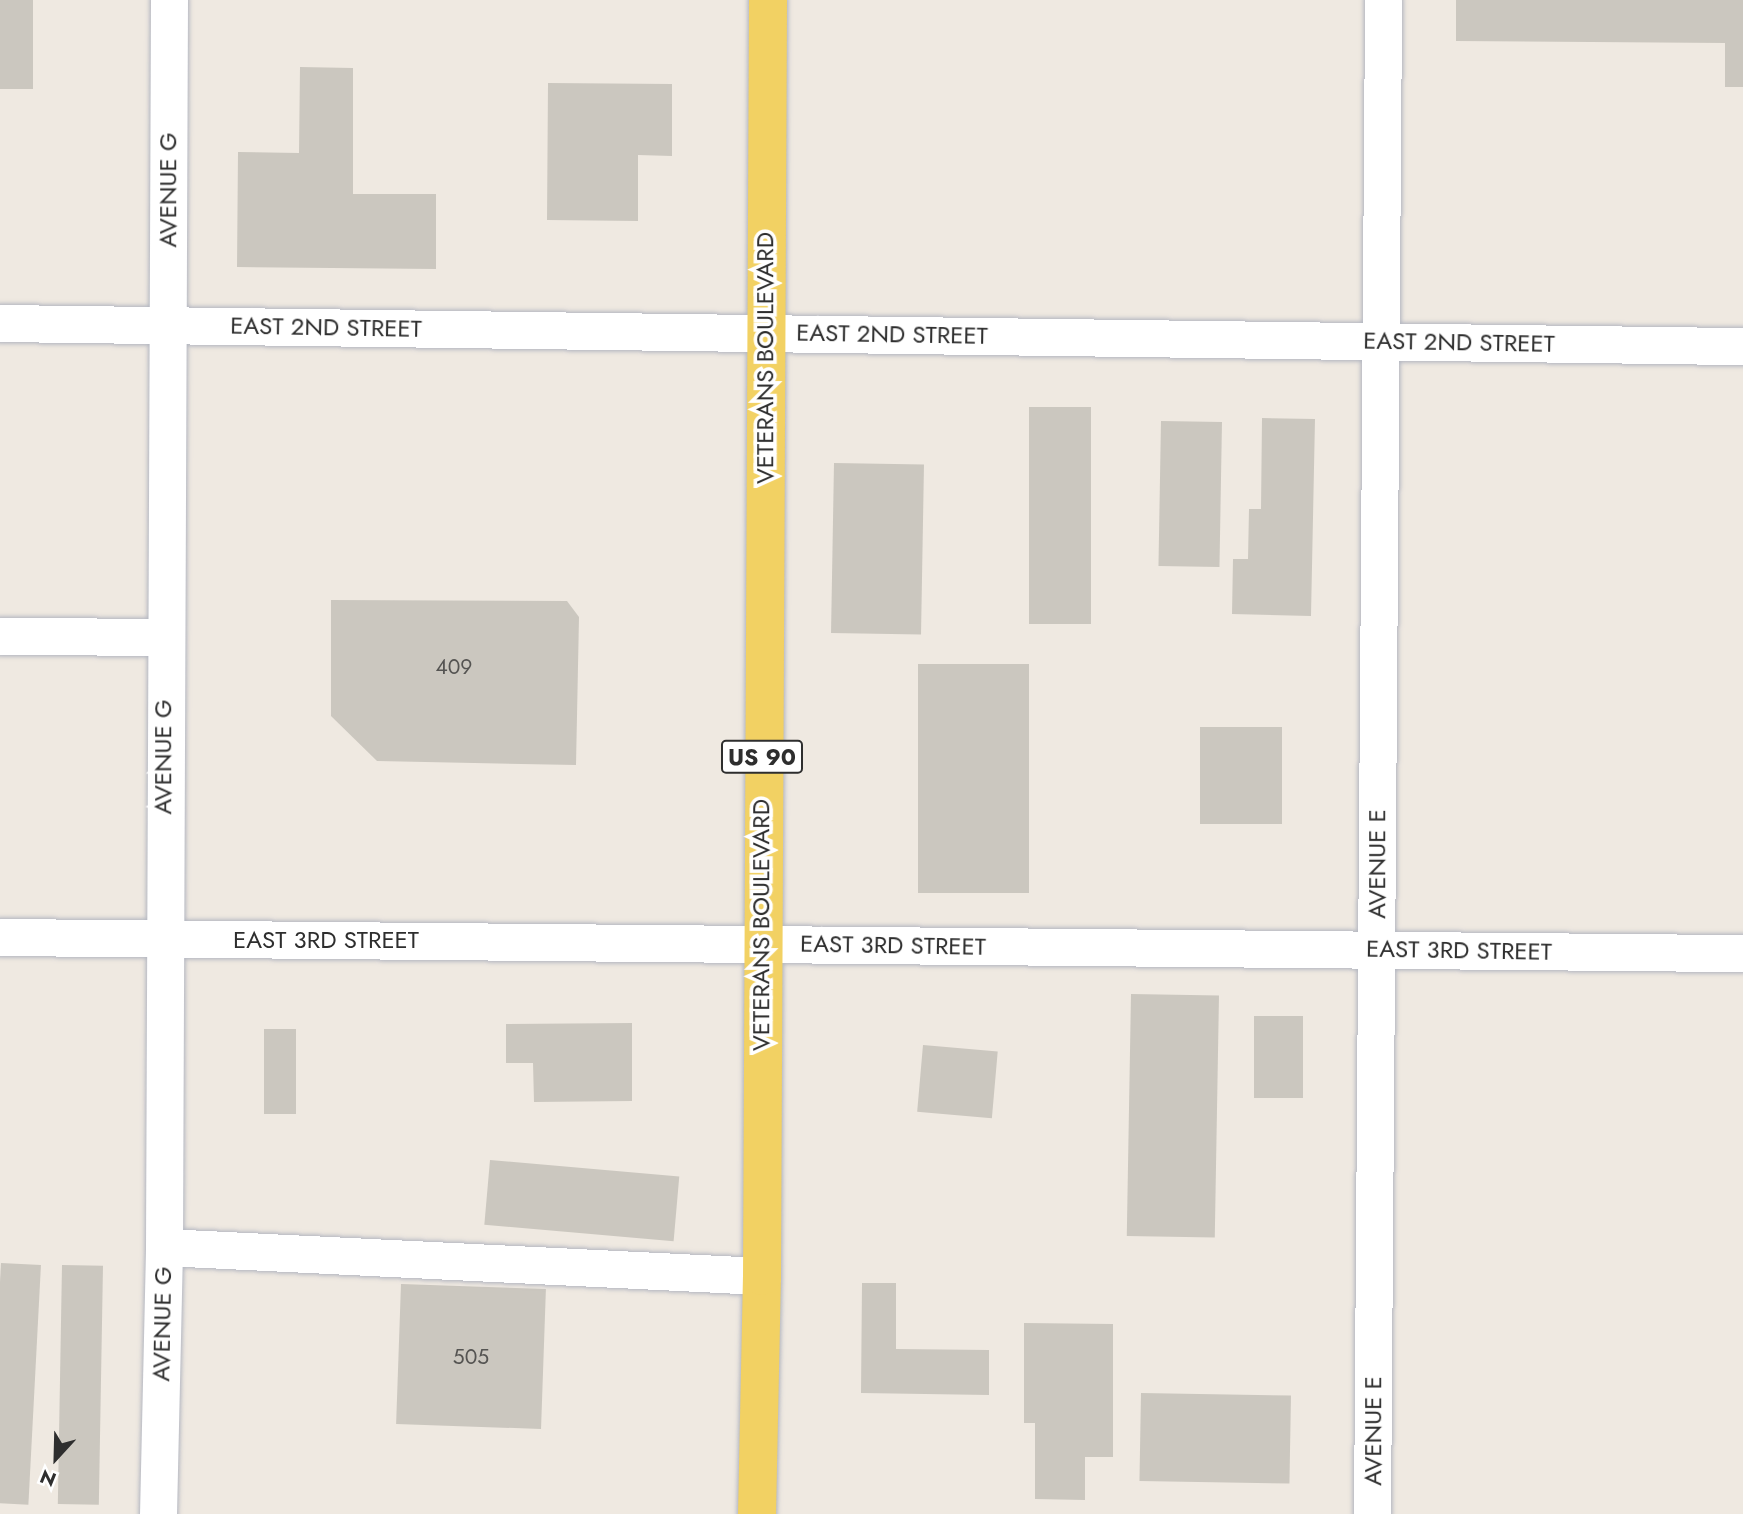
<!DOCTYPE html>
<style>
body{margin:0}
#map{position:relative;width:1743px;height:1514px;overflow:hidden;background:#efe9e1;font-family:Jost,sans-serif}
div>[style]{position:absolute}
.building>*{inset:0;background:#cbc7bf;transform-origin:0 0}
.roads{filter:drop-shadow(0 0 2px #b4b7c1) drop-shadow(0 0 2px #b4b7c1)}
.minor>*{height:37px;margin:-18.5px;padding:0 18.5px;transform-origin:18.5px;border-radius:18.5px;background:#fff}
.major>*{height:38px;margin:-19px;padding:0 19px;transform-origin:19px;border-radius:19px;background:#f2d163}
span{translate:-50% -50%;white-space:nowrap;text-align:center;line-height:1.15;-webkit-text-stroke:7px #fff;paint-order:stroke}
.number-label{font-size:21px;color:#555452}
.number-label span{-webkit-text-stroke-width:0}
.shield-label span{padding:2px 5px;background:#fff;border:2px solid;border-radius:5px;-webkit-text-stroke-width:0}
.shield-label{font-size:23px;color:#2e2e2e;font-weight:700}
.street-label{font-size:24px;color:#2e2e2e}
.north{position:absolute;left:21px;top:1423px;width:70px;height:70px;-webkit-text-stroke:5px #fff;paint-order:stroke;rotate:202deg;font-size:19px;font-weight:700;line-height:28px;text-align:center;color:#2e2e2e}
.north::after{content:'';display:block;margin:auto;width:24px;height:32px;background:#2e2e2e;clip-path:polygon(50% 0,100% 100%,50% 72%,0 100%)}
</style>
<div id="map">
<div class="building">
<i style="left:0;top:0;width:33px;height:89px"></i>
<i style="clip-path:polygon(1456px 0,1743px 0,1743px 87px,1725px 87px,1725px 43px,1456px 41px)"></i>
<i style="clip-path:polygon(300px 67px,353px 68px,353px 194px,436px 194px,436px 269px,237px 267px,238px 152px,299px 153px)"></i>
<i style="clip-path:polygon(548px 83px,672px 84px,672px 156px,638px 155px,638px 221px,547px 220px)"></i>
<i style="left:1029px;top:407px;width:62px;height:217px"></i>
<i style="clip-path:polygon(1262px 418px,1315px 419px,1311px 616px,1232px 614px,1233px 559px,1248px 559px,1249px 509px,1261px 509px)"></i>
<i style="left:1161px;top:421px;width:61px;height:145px;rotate:1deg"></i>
<i style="left:834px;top:463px;width:90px;height:170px;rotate:1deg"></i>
<i style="clip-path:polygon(331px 600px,567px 601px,579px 617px,576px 765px,377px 761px,331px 716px)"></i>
<i style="left:918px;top:664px;width:111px;height:229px"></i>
<i style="left:1200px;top:727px;width:82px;height:97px"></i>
<i style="left:1131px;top:994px;width:88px;height:242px;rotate:1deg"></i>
<i style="left:1254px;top:1016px;width:49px;height:82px"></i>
<i style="clip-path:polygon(632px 1023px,632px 1101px,534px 1102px,533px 1063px,506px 1063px,506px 1024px)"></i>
<i style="left:264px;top:1029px;width:32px;height:85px"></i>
<i style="left:923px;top:1045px;width:75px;height:67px;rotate:5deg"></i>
<i style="left:490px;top:1160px;width:190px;height:65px;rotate:5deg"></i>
<i style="left:1px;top:1263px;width:40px;height:240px;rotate:3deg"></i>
<i style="left:62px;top:1265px;width:41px;height:239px;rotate:1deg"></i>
<i style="clip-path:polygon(862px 1283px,896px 1283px,896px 1349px,989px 1350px,989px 1395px,861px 1393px)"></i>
<i style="left:401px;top:1284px;width:145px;height:140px;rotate:2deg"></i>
<i style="clip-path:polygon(1024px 1323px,1113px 1324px,1113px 1457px,1085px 1457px,1085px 1500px,1035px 1499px,1035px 1423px,1024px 1423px)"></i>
<i style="left:1141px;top:1393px;width:150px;height:88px;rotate:1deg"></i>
</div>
<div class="roads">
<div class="minor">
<i style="left:0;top:323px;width:1743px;rotate:0.76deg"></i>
<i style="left:0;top:636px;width:164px;rotate:0.3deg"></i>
<i style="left:0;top:937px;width:1743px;rotate:0.53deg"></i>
<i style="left:164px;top:1247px;width:599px;rotate:2.78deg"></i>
<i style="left:158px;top:1514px;width:267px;rotate:-88.7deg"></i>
<i style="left:164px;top:1247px;width:1247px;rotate:-89.77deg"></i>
<i style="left:1372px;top:1514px;width:1514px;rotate:-89.58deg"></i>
</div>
<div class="major">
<i style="left:757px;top:1514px;width:238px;rotate:-88.8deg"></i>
<i style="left:762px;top:1276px;width:1276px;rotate:-89.73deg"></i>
</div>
</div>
<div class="number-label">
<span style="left:454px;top:667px">409</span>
<span style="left:471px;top:1357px">505</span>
</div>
<div class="shield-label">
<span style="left:762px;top:757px">US 90</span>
</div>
<div class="street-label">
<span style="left:168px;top:190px;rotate:-90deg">AVENUE G</span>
<span style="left:326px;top:327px;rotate:1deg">EAST 2ND STREET</span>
<span style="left:892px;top:334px;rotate:1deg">EAST 2ND STREET</span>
<span style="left:1459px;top:342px;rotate:1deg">EAST 2ND STREET</span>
<span style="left:765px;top:358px;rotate:-90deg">VETERANS BOULEVARD</span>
<span style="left:163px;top:757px;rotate:-90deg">AVENUE G</span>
<span style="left:1377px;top:864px;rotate:-90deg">AVENUE E</span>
<span style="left:761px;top:925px;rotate:-90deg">VETERANS BOULEVARD</span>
<span style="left:326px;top:940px">EAST 3RD STREET</span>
<span style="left:893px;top:945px;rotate:1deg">EAST 3RD STREET</span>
<span style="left:1459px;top:950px;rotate:1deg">EAST 3RD STREET</span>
<span style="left:162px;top:1324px;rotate:-89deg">AVENUE G</span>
<span style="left:1373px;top:1431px;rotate:-90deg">AVENUE E</span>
</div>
<div class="north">N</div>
</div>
